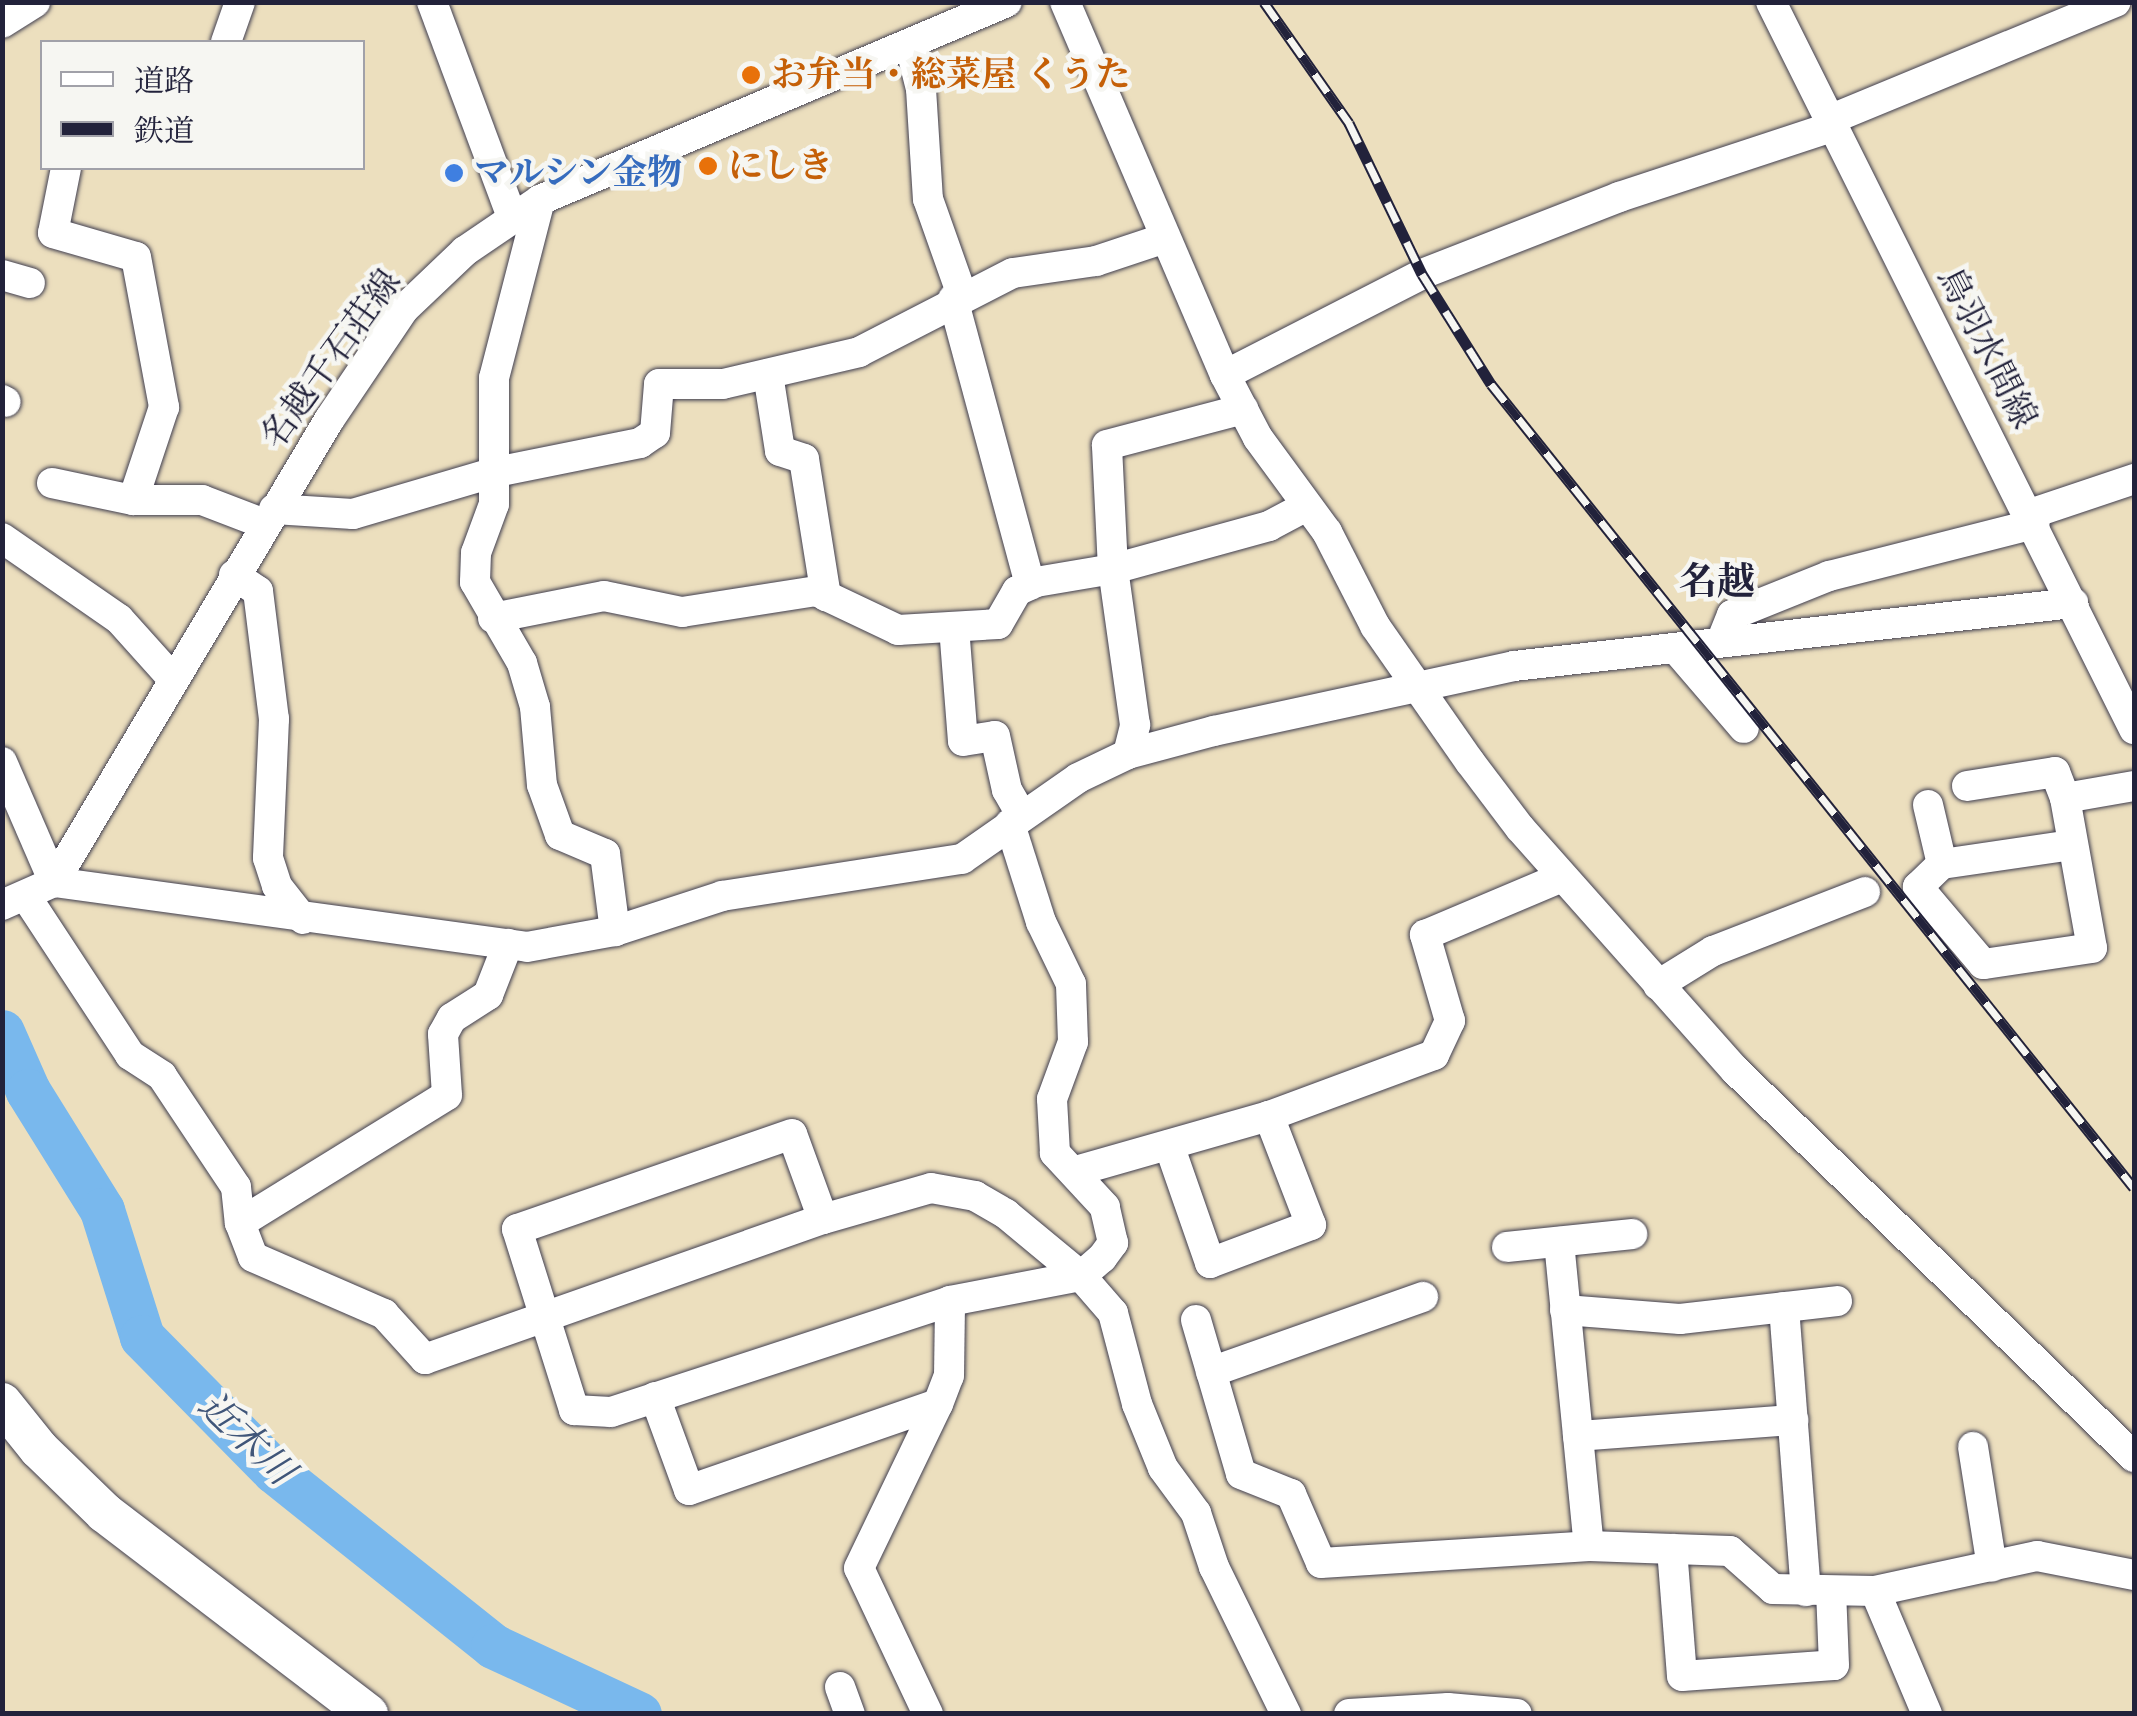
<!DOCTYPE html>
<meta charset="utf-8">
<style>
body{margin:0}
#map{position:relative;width:2137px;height:1716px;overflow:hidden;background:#ecdfbe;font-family:Cardo,"Noto Serif JP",serif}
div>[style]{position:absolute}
.river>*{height:45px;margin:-22.5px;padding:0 22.5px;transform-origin:22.5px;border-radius:22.5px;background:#79b8ed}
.roads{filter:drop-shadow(0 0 2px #403e4f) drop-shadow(0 0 2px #403e4f)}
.minor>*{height:30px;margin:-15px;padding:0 15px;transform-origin:15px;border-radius:15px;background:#fff}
.major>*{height:40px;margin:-20px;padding:0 20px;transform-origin:20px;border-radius:20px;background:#fff}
.rail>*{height:11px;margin-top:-5.5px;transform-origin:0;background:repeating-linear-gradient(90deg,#f6f6f2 0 22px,#22223b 0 44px);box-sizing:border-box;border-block:2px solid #22223b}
.dots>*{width:28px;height:28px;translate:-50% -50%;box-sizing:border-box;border:5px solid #f6f6f2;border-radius:50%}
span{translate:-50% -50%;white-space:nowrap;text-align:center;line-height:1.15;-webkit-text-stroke:9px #f6f6f2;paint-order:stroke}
.food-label{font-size:35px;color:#c56008;font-weight:700}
.left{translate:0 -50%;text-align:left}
.shop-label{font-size:35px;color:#366cbe;font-weight:700}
.street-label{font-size:35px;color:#22223b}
.neighbourhood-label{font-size:38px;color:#22223b;font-weight:700}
.water-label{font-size:38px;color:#405679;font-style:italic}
.frame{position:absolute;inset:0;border:5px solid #22223b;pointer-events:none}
.legend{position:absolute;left:40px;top:40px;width:325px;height:130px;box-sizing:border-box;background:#f6f6f2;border:2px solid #a1a1a9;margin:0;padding:12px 18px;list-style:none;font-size:30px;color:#22223b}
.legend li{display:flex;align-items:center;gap:20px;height:50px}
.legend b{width:50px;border:2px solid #a1a1a9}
</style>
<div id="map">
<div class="river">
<i style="left:2px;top:1032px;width:64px;rotate:66.2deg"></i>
<i style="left:28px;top:1091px;width:140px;rotate:58.1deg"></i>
<i style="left:102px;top:1210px;width:133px;rotate:72.5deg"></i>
<i style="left:142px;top:1337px;width:188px;rotate:45.4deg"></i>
<i style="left:274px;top:1471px;width:280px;rotate:38.6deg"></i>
<i style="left:493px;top:1646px;width:161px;rotate:25deg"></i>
</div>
<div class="roads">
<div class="minor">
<i style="left:432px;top:2px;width:226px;rotate:69.6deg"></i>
<i style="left:1065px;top:2px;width:406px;rotate:66.8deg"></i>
<i style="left:1225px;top:375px;width:71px;rotate:62.4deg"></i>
<i style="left:1258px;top:438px;width:117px;rotate:53.7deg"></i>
<i style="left:1327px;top:532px;width:106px;rotate:62.9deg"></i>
<i style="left:1375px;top:626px;width:166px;rotate:55.1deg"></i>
<i style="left:1470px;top:762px;width:83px;rotate:52.9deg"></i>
<i style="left:1520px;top:828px;width:324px;rotate:48.4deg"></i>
<i style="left:1735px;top:1070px;width:556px;rotate:44.13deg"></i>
<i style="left:1771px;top:2px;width:813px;rotate:63.47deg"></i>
<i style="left:2px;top:23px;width:39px;rotate:-32deg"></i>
<i style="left:226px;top:42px;width:42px;rotate:-70.7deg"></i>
<i style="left:910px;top:45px;width:45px;rotate:76deg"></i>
<i style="left:921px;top:89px;width:110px;rotate:86.4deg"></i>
<i style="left:928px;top:199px;width:102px;rotate:70.5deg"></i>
<i style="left:1829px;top:120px;width:310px;rotate:-22.4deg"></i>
<i style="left:66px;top:168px;width:66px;rotate:101.3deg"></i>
<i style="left:53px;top:233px;width:86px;rotate:16.1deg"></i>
<i style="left:136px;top:257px;width:153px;rotate:79.4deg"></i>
<i style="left:164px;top:407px;width:98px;rotate:108.4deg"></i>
<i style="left:133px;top:500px;width:69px"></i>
<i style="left:202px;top:500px;width:67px;rotate:20.9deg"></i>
<i style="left:540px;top:200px;width:184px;rotate:104.5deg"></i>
<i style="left:494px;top:378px;width:126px;rotate:90deg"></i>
<i style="left:494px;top:504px;width:52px;rotate:110.2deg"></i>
<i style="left:476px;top:553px;width:29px;rotate:92deg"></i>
<i style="left:475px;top:582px;width:94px;rotate:59.9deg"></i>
<i style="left:522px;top:663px;width:46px;rotate:73.5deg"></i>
<i style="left:535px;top:707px;width:78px;rotate:84.9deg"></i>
<i style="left:542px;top:785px;width:53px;rotate:70.2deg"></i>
<i style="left:560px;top:835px;width:49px;rotate:22.9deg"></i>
<i style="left:605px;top:854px;width:78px;rotate:82.6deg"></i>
<i style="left:2px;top:275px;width:29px;rotate:16deg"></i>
<i style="left:953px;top:299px;width:296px;rotate:74.9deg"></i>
<i style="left:768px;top:374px;width:78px;rotate:81.1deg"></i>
<i style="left:780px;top:451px;width:25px;rotate:18deg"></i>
<i style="left:804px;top:459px;width:139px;rotate:80.9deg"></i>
<i style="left:1225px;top:375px;width:221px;rotate:-27.1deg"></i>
<i style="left:1422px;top:274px;width:212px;rotate:-21.3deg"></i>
<i style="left:1619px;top:197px;width:224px;rotate:-18.2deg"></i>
<i style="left:2px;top:400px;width:4px;rotate:27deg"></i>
<i style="left:52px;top:483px;width:83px;rotate:11.9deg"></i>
<i style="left:274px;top:509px;width:79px;rotate:3.6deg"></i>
<i style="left:353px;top:514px;width:149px;rotate:-16.4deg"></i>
<i style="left:496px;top:472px;width:147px;rotate:-11.4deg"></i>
<i style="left:640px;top:443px;width:18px;rotate:-34deg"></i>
<i style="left:655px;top:433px;width:49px;rotate:-85.3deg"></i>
<i style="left:659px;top:384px;width:64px"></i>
<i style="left:723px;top:384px;width:140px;rotate:-13.2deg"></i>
<i style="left:859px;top:352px;width:173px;rotate:-27.2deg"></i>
<i style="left:1013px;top:273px;width:84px;rotate:-8.2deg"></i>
<i style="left:1096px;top:261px;width:73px;rotate:-18.4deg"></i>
<i style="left:2030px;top:514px;width:110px;rotate:-18.6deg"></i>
<i style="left:2px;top:538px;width:142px;rotate:34.7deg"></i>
<i style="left:119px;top:619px;width:79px;rotate:48.1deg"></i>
<i style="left:234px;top:575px;width:29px;rotate:34deg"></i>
<i style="left:258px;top:591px;width:129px;rotate:82.9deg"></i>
<i style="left:274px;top:719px;width:139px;rotate:92.5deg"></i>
<i style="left:268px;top:858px;width:29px;rotate:72deg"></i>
<i style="left:277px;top:886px;width:42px;rotate:51.8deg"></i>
<i style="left:493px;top:618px;width:113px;rotate:-11.2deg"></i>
<i style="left:604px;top:596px;width:80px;rotate:11.6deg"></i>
<i style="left:682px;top:612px;width:136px;rotate:-8.9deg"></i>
<i style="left:816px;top:591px;width:91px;rotate:25.4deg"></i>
<i style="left:898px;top:630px;width:100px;rotate:-3.4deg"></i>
<i style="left:998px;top:624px;width:38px;rotate:-60deg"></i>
<i style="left:1017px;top:591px;width:21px;rotate:-25deg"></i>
<i style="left:1036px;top:582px;width:78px;rotate:-9.6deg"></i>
<i style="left:1113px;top:569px;width:162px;rotate:-15.4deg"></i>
<i style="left:1269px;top:526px;width:40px;rotate:-28deg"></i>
<i style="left:954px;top:627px;width:114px;rotate:85.5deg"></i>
<i style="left:963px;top:741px;width:32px;rotate:-9deg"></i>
<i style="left:995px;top:736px;width:55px;rotate:77.5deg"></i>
<i style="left:1007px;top:790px;width:30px;rotate:60deg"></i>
<i style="left:1721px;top:642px;width:29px;rotate:-68deg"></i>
<i style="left:1732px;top:615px;width:105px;rotate:-21.9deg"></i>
<i style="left:1829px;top:576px;width:212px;rotate:-14.2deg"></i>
<i style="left:1676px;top:649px;width:104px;rotate:49.3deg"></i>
<i style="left:1128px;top:754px;width:30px;rotate:-76deg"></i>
<i style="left:1135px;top:725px;width:158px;rotate:-98deg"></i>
<i style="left:1113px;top:569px;width:124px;rotate:-92.8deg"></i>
<i style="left:1107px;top:445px;width:141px;rotate:-14.8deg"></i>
<i style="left:2px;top:762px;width:131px;rotate:66.6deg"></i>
<i style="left:54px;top:882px;width:477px;rotate:7.8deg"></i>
<i style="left:527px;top:947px;width:89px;rotate:-10.3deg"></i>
<i style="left:615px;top:931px;width:113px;rotate:-18.1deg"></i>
<i style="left:722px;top:896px;width:243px;rotate:-8.8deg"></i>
<i style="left:962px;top:859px;width:141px;rotate:-34.9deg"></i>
<i style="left:1078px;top:778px;width:55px;rotate:-25.6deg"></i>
<i style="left:1128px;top:754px;width:89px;rotate:-15deg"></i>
<i style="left:1214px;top:731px;width:307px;rotate:-12.2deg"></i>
<i style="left:1514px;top:666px;width:563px;rotate:-6.43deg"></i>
<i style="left:1967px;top:786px;width:89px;rotate:-9deg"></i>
<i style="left:2055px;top:772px;width:28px;rotate:69deg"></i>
<i style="left:2065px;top:798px;width:152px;rotate:79.8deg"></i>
<i style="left:2092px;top:948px;width:110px;rotate:171.6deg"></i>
<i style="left:1983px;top:964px;width:101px;rotate:-130.2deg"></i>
<i style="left:1918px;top:887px;width:33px;rotate:-44deg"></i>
<i style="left:1942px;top:864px;width:132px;rotate:-8.3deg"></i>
<i style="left:2065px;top:798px;width:70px;rotate:-9.9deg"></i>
<i style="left:1928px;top:805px;width:61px;rotate:76.7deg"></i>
<i style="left:27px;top:898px;width:188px;rotate:56.7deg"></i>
<i style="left:130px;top:1055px;width:38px;rotate:33deg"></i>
<i style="left:162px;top:1076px;width:133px;rotate:56.3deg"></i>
<i style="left:236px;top:1187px;width:36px;rotate:84deg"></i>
<i style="left:240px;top:1223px;width:36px;rotate:69deg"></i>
<i style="left:253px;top:1257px;width:143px;rotate:23.5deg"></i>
<i style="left:384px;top:1314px;width:61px;rotate:47.7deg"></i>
<i style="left:425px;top:1359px;width:422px;rotate:-19.4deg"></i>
<i style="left:823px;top:1219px;width:112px;rotate:-16deg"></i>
<i style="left:931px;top:1188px;width:45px;rotate:10.3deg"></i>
<i style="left:975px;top:1196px;width:36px;rotate:30deg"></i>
<i style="left:1006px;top:1214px;width:97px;rotate:39.6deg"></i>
<i style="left:1081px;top:1276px;width:49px;rotate:49.1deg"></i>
<i style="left:1113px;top:1313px;width:94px;rotate:75.2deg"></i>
<i style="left:1137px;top:1404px;width:69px;rotate:67.9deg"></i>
<i style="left:1163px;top:1468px;width:56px;rotate:53.7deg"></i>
<i style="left:1196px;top:1513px;width:57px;rotate:71.6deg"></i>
<i style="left:1214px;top:1567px;width:164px;rotate:63.9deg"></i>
<i style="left:2px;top:905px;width:57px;rotate:-23.9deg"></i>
<i style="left:54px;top:882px;width:538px;rotate:-59.24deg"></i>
<i style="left:329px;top:420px;width:134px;rotate:-56deg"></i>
<i style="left:404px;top:309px;width:84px;rotate:-43.6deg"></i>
<i style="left:465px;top:251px;width:91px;rotate:-34.2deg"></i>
<i style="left:540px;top:200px;width:507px;rotate:-22.98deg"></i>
<i style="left:1658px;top:985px;width:65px;rotate:-31.7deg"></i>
<i style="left:1713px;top:951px;width:163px;rotate:-21.2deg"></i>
<i style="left:1169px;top:1145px;width:125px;rotate:70.8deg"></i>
<i style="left:1210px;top:1263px;width:108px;rotate:-20.6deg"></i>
<i style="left:1311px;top:1225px;width:117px;rotate:-111.1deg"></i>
<i style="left:1076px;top:1171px;width:201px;rotate:-15.9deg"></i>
<i style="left:1269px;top:1116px;width:176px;rotate:-20.3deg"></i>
<i style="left:1434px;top:1055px;width:38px;rotate:-65deg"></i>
<i style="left:1450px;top:1021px;width:90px;rotate:-106.2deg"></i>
<i style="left:1425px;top:935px;width:149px;rotate:-22.9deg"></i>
<i style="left:823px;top:1219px;width:90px;rotate:-110deg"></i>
<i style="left:792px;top:1134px;width:291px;rotate:160.9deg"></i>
<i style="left:517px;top:1229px;width:190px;rotate:72.5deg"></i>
<i style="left:574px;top:1410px;width:37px;rotate:3deg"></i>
<i style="left:611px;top:1412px;width:357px;rotate:-18.1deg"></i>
<i style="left:950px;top:1301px;width:133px;rotate:-10.8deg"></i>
<i style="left:1081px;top:1276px;width:28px;rotate:-41deg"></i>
<i style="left:1102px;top:1258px;width:19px;rotate:-54deg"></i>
<i style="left:1113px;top:1243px;width:37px;rotate:-103deg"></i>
<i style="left:1105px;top:1207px;width:74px;rotate:-132.8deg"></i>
<i style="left:1055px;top:1153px;width:54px;rotate:-93.2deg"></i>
<i style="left:1052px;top:1099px;width:61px;rotate:-69.8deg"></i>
<i style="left:1073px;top:1042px;width:58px;rotate:-92deg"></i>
<i style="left:1071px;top:984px;width:69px;rotate:-115.8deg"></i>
<i style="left:1041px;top:922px;width:103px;rotate:-107.6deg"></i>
<i style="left:240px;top:1223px;width:243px;rotate:-31.7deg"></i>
<i style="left:447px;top:1095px;width:61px;rotate:-93.8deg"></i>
<i style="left:443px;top:1034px;width:18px;rotate:-61deg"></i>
<i style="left:452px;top:1018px;width:43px;rotate:-32.6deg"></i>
<i style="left:488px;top:995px;width:55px;rotate:-68.6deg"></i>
<i style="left:1559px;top:1242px;width:305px;rotate:84.4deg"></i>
<i style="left:1507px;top:1247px;width:126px;rotate:-5.9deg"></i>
<i style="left:1784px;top:1307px;width:285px;rotate:85.6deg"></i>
<i style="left:1565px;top:1310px;width:115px;rotate:4.5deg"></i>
<i style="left:1680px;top:1319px;width:158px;rotate:-6.5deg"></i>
<i style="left:1196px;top:1320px;width:160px;rotate:73.7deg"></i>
<i style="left:1241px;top:1474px;width:54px;rotate:21.8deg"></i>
<i style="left:1291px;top:1494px;width:75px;rotate:66.5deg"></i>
<i style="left:1321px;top:1563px;width:269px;rotate:-3.6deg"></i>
<i style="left:1589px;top:1546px;width:141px;rotate:2deg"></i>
<i style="left:1730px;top:1551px;width:57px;rotate:41.5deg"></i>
<i style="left:1773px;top:1589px;width:102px;rotate:1.1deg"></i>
<i style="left:1875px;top:1591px;width:166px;rotate:-12.2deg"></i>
<i style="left:2037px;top:1556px;width:99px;rotate:11.1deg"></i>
<i style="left:1211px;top:1372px;width:225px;rotate:-19.5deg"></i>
<i style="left:655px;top:1397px;width:99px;rotate:69.9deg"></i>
<i style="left:689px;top:1490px;width:263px;rotate:-19.1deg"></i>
<i style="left:938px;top:1404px;width:30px;rotate:-69deg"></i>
<i style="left:949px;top:1376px;width:75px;rotate:-89.2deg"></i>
<i style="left:1578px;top:1436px;width:216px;rotate:-4.3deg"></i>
<i style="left:1973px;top:1447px;width:121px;rotate:81deg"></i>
<i style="left:1672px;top:1549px;width:127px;rotate:85.5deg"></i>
<i style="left:1682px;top:1676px;width:152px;rotate:-4.1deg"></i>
<i style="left:1834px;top:1665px;width:74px;rotate:-92.3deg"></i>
<i style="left:1875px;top:1591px;width:134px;rotate:67.1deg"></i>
<i style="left:840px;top:1687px;width:29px;rotate:70deg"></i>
<i style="left:928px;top:1714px;width:161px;rotate:-115.3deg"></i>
<i style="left:859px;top:1568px;width:182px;rotate:-64.3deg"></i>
<i style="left:1349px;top:1714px;width:99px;rotate:-3.5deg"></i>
<i style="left:1448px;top:1708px;width:69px;rotate:5deg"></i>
</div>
<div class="major">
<i style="left:2px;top:1403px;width:59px;rotate:51.2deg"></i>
<i style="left:39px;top:1449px;width:92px;rotate:44.1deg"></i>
<i style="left:105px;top:1513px;width:331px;rotate:37.4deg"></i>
</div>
</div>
<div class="rail">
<i style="left:1264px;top:2px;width:148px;rotate:54.9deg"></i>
<i style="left:1349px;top:123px;width:168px;rotate:64.2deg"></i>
<i style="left:1422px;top:274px;width:130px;rotate:57.9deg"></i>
<i style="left:1491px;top:384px;width:1029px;rotate:51.35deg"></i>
</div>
<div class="dots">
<i style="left:751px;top:75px;background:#e8710a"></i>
<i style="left:708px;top:166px;background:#e8710a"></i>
<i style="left:454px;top:173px;background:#3f7fe0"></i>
</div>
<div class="food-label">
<span class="left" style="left:771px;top:75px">お弁当・総菜屋 くうた</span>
<span class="left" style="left:728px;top:166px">にしき</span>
</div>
<div class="shop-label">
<span class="left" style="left:474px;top:173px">マルシン金物</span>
</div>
<div class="street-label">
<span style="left:1987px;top:348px;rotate:63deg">鳥羽水間線</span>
<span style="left:331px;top:359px;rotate:-54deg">名越千石荘線</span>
</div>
<div class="neighbourhood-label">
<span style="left:1717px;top:583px">名越</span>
</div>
<div class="water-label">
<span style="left:246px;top:1439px;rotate:44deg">近木川</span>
</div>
<div class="frame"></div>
<ul class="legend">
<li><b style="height:12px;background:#fff"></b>道路</li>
<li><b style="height:12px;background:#22223b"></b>鉄道</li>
</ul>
</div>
